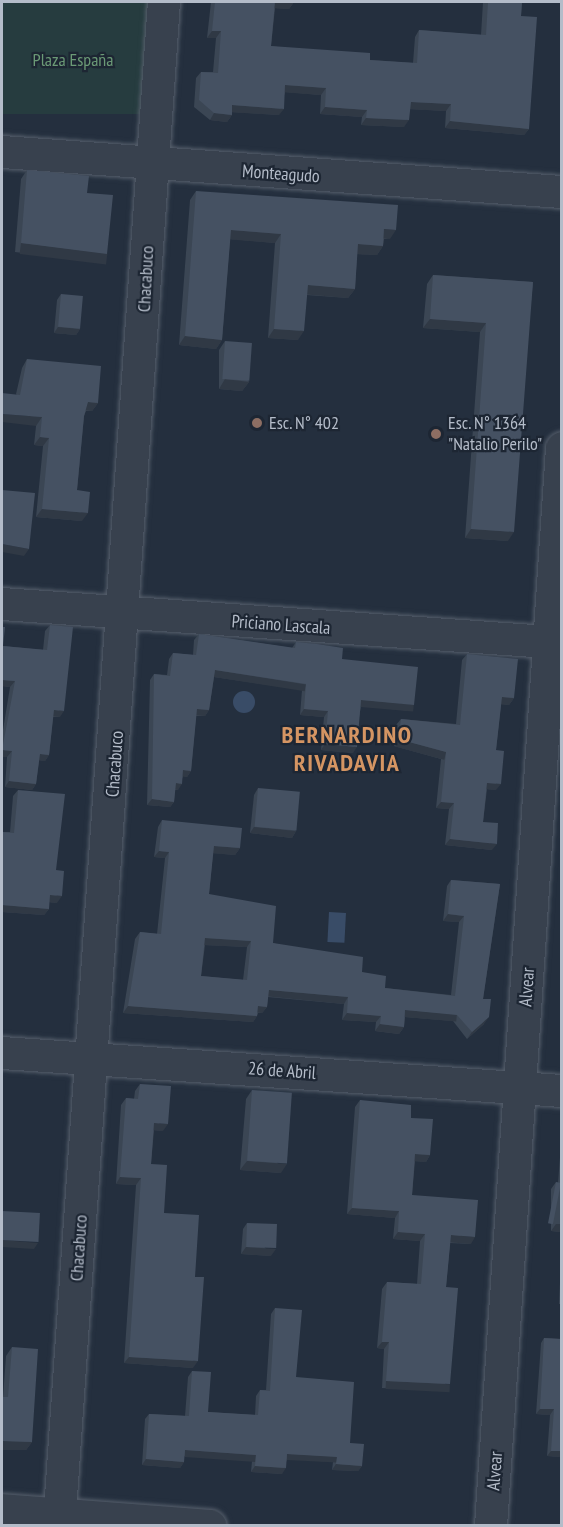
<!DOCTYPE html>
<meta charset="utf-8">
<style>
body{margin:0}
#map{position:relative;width:563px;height:1527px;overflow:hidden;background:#242f3e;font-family:"PT Sans Narrow",sans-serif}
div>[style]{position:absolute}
.green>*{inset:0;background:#263c3f;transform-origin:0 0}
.water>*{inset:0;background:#394c67;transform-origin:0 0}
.round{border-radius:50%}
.roads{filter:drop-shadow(0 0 2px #565f6c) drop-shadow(0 0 2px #565f6c)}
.minor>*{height:32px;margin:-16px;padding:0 16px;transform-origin:16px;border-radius:16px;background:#38414e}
.wall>*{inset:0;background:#3b4654}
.shaded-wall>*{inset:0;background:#303945;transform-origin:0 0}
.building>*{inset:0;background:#455162;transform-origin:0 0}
.dots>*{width:16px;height:16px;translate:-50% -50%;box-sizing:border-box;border:3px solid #1d2633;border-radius:50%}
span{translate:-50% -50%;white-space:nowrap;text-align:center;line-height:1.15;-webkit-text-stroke:4.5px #1d2633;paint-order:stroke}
.park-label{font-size:18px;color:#6b9a76}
.street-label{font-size:18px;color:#b4bcc9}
.poi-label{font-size:18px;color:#b4bcc9}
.left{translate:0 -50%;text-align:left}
.district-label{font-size:24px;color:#d59563;font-weight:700;letter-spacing:1.5px}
.frame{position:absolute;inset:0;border:3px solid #b4bcc9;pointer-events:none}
</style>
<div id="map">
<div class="green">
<i style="left:2px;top:2px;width:146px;height:112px"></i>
</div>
<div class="water">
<i class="round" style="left:233px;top:691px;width:22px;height:22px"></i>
<i style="left:329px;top:912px;width:17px;height:30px;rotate:3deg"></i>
</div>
<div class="roads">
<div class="minor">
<i style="left:2px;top:152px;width:561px;rotate:4.09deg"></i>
<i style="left:2px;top:604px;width:561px;rotate:3.98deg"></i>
<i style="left:2px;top:1053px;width:561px;rotate:3.88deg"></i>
<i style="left:2px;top:1510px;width:209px;rotate:4.4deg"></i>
<i style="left:59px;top:1526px;width:1528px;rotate:-86.06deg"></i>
<i style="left:491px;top:1526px;width:1080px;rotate:-86.23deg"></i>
</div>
</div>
<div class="wall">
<i style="clip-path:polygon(211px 2px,294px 2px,289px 9px,275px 8px,271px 46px,370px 60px,413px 63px,415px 37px,419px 30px,481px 35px,483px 2px,522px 2px,521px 16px,529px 129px,524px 135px,445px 128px,446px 111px,410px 109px,404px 127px,361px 125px,362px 117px,320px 114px,321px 95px,285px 92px,279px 115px,232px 112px,232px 115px,227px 122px,210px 120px,194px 107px,196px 78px,201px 72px,213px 72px,216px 38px,207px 38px)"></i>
<i style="clip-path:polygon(27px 170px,87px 193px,107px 254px,101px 263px,15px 252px,21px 179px)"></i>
<i style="clip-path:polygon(196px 191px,390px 239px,384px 239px,383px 246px,377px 255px,357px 254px,355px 289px,348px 298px,307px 295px,298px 340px,268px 338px,275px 243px,230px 239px,222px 340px,216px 349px,179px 345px,190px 200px)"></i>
<i style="clip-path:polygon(433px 275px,533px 282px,508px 541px,465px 538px,480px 332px,423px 328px,427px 284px)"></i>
<i style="clip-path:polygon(61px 294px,80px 329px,76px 335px,54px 333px,57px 300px)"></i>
<i style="clip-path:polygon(225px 341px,249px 382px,242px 391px,219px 389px,219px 350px)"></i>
<i style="clip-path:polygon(27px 359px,98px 403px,92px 411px,86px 411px,84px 416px,77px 490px,82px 521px,36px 517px,43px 446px,34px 445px,36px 426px,16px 394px,22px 368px)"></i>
<i style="clip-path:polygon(50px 625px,60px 717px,53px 717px,49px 755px,45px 761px,39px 760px,36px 784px,32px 790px,5px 787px,7px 757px,2px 757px,2px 736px,10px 687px,2px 686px,2px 627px,3px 646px,43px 650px,45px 631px)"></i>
<i style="clip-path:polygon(199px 634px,292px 648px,296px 642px,342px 659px,410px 711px,361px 706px,353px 753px,321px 750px,324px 717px,300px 715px,302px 690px,214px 677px,209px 710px,205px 716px,196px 716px,191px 771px,187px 777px,183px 776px,178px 790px,175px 790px,174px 802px,170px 807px,147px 805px,150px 680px,154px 674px,167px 675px,169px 659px,173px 653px,193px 655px,194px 640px)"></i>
<i style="clip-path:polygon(467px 654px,514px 698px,509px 705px,501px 704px,496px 750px,496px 790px,487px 789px,483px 822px,492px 850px,445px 845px,449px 809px,436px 808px,441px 759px,394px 746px,396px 725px,401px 719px,456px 724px,462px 660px)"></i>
<i style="clip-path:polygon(258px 788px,296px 831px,292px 838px,250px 833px,254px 795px)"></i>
<i style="clip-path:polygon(18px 790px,56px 870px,57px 903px,49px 902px,49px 909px,44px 915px,2px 912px,2px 832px,10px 832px,13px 796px)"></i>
<i style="clip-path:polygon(evenodd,162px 820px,240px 848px,235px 855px,213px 853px,209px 894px,273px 943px,362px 972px,385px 988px,451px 995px,459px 922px,443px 921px,447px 886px,451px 880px,500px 884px,483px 999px,484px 1024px,467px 1039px,453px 1021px,405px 1017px,404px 1027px,399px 1034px,375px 1031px,376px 1022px,342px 1020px,344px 1004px,268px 997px,267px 1007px,262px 1013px,258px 1013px,257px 1016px,253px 1022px,123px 1013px,135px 939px,140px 932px,157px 934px,165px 858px,154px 857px,158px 827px,162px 820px,205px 945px,247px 947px,243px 980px,201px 976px,205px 945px)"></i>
<i style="clip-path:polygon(140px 1084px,163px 1131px,154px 1130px,151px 1164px,164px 1213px,195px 1277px,193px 1368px,124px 1363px,136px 1185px,116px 1184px,121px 1105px,126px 1098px,134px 1099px,135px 1091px)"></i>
<i style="clip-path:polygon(252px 1090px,281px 1173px,240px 1170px,246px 1099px)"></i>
<i style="clip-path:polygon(360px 1100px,411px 1118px,430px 1155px,426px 1162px,415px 1161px,412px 1195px,471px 1244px,450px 1243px,446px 1287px,445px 1391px,382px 1388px,384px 1349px,377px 1348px,382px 1289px,387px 1282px,417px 1284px,420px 1241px,393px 1239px,395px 1218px,347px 1214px,355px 1107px)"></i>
<i style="clip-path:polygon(561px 1154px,561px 1232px,551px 1231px,551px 1189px,556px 1182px,558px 1183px,560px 1157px)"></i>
<i style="clip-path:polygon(247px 1223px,271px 1256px,241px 1254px,243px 1229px)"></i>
<i style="clip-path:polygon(561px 1281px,561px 1304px,559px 1304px,560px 1282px)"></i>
<i style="clip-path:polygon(275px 1308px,296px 1377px,350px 1443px,362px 1466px,358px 1471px,332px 1470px,333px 1462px,287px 1459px,282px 1474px,251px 1472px,252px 1461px,184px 1456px,184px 1462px,180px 1468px,142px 1465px,145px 1419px,149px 1414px,185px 1416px,188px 1377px,192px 1371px,208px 1412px,255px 1415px,256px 1396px,260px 1390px,266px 1390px,271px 1314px)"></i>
<i style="clip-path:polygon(544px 1338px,561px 1339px,561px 1457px,547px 1456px,550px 1415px,536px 1414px,541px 1343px)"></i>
<i style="clip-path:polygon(12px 1347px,32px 1442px,26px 1450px,2px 1450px,2px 1397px,3px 1397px,6px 1356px)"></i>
</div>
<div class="shaded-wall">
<i style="clip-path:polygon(275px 2px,294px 2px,289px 9px,270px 8px)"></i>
<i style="clip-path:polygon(212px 31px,221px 31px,216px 38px,207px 38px)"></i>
<i style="clip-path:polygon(285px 85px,326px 88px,321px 95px,280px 92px)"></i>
<i style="clip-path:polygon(411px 102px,451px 104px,446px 111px,406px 109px)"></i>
<i style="clip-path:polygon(232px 105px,284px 109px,279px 115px,227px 112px)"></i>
<i style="clip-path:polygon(325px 107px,367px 110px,362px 117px,320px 114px)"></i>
<i style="clip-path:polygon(214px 113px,232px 115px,227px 122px,210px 120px)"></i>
<i style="clip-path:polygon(366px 118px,409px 120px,404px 127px,361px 125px)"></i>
<i style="clip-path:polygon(450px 121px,529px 129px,524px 135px,445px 128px)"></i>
<i style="clip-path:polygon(384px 229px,396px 230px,390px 239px,378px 238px)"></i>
<i style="clip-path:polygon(231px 230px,281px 234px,275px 243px,224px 239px)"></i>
<i style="left:21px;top:243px;width:87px;height:11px;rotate:7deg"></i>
<i style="clip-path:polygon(358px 244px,383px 246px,377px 255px,352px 254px)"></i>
<i style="clip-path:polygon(308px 285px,355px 289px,348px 298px,301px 294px)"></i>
<i style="clip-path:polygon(430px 319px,486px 323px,480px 332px,423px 328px)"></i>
<i style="clip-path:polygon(58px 327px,80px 329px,76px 335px,54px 333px)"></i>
<i style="clip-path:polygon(274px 329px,304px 331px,298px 340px,268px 338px)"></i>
<i style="clip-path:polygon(185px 336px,222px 340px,216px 349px,179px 345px)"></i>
<i style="clip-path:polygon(225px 379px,249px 382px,242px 391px,219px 389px)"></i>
<i style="clip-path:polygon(88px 402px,98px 403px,92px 411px,82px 410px)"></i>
<i style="clip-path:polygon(2px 414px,42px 417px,36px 426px,2px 422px)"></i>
<i style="clip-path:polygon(40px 437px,49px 438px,43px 446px,34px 445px)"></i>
<i style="clip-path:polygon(42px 509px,88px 513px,82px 521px,36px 517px)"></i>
<i style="clip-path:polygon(471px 529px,514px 532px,508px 541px,465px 538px)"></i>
<i style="clip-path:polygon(2px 544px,29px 549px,24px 556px,2px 552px)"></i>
<i style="left:215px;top:670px;width:92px;height:7px;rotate:9deg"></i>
<i style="clip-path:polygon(2px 680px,15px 681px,10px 687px,2px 686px)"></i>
<i style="clip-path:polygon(502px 697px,514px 698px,509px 705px,497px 704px)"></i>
<i style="left:361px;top:700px;width:53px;height:7px;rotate:5deg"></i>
<i style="clip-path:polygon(197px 709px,209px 710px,205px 716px,192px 715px)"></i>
<i style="clip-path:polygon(304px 709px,328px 711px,324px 717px,300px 715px)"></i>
<i style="clip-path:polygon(54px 710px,64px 711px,60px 717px,49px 716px)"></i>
<i style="left:398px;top:739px;width:50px;height:8px;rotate:15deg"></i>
<i style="clip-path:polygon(325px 744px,357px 747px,353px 753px,321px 750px)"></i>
<i style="clip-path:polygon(2px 750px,12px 751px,7px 757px,2px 757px)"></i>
<i style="clip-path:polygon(40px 754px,49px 755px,45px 761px,35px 760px)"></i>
<i style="clip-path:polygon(183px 770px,191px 771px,187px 777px,179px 776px)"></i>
<i style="clip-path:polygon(9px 781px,36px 784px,32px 790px,5px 787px)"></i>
<i style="clip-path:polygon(176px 783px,182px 784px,178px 790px,171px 789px)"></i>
<i style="clip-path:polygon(487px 783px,501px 784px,496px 790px,483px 789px)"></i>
<i style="clip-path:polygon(152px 799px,174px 802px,170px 807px,147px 805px)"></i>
<i style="clip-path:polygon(441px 802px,454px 803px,449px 809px,436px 808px)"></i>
<i style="clip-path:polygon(254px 827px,296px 831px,292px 838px,250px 833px)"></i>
<i style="clip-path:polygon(450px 839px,497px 844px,492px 850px,445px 845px)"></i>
<i style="clip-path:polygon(214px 846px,240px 848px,235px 855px,209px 853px)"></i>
<i style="clip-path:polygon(159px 851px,169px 852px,165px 858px,154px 857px)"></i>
<i style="clip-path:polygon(50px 895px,62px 896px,57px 903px,46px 902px)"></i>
<i style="clip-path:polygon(2px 905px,49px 909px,44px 915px,2px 912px)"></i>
<i style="clip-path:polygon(448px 914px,464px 916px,459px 922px,443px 921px)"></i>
<i style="clip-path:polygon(205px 938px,251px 941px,247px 947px,201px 945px)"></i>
<i style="clip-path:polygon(269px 990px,348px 997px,344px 1004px,264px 996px)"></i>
<i style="clip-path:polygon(128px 1006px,257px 1016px,253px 1022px,123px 1013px)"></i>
<i style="clip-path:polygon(258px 1006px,267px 1007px,262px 1013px,253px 1012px)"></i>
<i style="left:405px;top:1010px;width:52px;height:7px;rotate:5deg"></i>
<i style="clip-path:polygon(347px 1013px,381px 1016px,376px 1022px,342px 1020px)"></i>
<i style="clip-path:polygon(489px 1017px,484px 1024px,467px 1039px,472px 1032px)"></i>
<i style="clip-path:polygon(380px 1024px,404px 1027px,399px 1034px,375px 1031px)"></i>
<i style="clip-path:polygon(154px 1123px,168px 1124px,163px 1131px,149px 1130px)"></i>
<i style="clip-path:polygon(415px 1154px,430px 1155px,426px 1162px,410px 1161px)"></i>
<i style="clip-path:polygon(247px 1161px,287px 1164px,281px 1173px,240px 1170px)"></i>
<i style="clip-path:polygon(120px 1177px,141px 1178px,136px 1185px,116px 1184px)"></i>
<i style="clip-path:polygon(352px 1208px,399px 1211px,395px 1218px,347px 1214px)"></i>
<i style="clip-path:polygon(556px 1224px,561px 1224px,561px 1232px,551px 1231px)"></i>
<i style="clip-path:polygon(398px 1232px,425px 1234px,420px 1241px,393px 1239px)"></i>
<i style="clip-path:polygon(451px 1235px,475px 1237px,471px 1244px,446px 1242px)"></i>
<i style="clip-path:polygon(2px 1240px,38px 1243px,34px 1249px,2px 1247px)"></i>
<i style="clip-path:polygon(246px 1247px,276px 1249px,271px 1256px,241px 1254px)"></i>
<i style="clip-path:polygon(382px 1342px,389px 1342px,384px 1349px,377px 1348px)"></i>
<i style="clip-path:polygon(129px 1357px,198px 1361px,193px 1368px,124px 1363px)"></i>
<i style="left:386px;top:1381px;width:64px;height:8px;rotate:3deg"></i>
<i style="clip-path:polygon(540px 1409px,554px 1409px,550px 1415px,536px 1414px)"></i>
<i style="clip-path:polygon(2px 1441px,32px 1442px,26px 1450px,2px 1450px)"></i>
<i style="left:185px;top:1450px;width:71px;height:7px;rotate:4deg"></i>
<i style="clip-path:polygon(551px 1451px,561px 1451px,561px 1457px,547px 1456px)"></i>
<i style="left:287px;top:1454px;width:50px;height:6px;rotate:3deg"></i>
<i style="clip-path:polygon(146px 1459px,184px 1462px,180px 1468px,142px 1465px)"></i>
<i style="clip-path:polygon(336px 1464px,362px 1466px,358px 1471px,332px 1470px)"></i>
<i style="clip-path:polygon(255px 1466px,286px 1468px,282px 1474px,251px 1472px)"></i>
</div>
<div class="building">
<i style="clip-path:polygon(215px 2px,275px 2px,271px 46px,370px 53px,370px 60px,417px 63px,419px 30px,486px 35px,488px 2px,522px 2px,521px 16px,537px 17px,529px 129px,450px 121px,451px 104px,411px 102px,409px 120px,366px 118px,367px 110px,325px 107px,326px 88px,285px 85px,284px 109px,232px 105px,232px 115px,214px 113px,199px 100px,201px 72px,218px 73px,221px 31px,212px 31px)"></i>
<i style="clip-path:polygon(27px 170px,89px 176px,87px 193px,113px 195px,107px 254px,21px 243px)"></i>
<i style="clip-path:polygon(196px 191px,398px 205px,396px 230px,384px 229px,383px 246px,358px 244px,355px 289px,308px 285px,304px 331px,274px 329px,281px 234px,231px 230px,222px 340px,185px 336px)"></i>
<i style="clip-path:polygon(433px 275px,533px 282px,514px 532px,471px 529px,486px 323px,430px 319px)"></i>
<i style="left:61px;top:294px;width:22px;height:33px;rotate:5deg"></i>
<i style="left:225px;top:341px;width:27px;height:38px;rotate:4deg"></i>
<i style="clip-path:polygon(27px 359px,101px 366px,98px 403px,88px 402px,84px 416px,77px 490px,90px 492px,88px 513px,42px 509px,49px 438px,40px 437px,42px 417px,2px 414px,2px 393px,20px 395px)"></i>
<i style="clip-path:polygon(2px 490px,35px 493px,29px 549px,2px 544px)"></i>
<i style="clip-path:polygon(50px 625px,73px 627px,64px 711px,54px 710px,49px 755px,40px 754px,36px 784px,9px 781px,12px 751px,2px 750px,15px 681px,2px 680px,2px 627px,5px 627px,3px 646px,47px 650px)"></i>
<i style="clip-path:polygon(199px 634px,295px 648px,296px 642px,317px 644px,343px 648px,342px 659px,418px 667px,414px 705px,361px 700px,357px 747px,325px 744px,328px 711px,304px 709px,306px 684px,215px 670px,209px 710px,197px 709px,191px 771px,183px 770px,182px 784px,176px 783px,174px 802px,152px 799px,154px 674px,170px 676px,173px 653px,196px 655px)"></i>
<i style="clip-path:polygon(467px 654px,518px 659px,514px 698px,502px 697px,496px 750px,504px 751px,501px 784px,487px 783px,483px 822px,498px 823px,497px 844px,450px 839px,454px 803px,441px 802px,446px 752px,398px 739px,401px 719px,460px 725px)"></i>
<i style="left:258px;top:788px;width:42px;height:39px;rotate:5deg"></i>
<i style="clip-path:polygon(18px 790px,65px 794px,56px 870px,64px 871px,62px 896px,50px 895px,49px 909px,2px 905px,2px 832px,14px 833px)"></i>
<i style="clip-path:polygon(evenodd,162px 820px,242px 828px,240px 848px,214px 846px,209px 894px,276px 906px,273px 943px,363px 957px,362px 972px,386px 976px,385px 988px,455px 996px,464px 916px,448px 914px,451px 880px,500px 884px,483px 999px,491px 999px,489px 1017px,472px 1032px,457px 1015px,405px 1010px,404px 1027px,380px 1024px,381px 1016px,347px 1013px,348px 997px,269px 990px,267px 1007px,258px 1006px,257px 1016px,128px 1006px,140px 932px,161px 934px,169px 852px,159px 851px,162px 820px,205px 938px,251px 941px,247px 980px,201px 976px,205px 938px)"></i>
<i style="clip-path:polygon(140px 1084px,171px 1086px,168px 1124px,154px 1123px,151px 1164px,167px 1165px,164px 1213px,199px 1215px,195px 1277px,204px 1277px,198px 1361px,129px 1357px,141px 1178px,120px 1177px,126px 1098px,138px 1099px)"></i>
<i style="left:252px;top:1090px;width:40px;height:71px;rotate:4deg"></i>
<i style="clip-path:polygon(360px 1100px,411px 1105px,411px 1118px,433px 1119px,430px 1155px,415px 1154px,412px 1195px,478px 1200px,475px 1237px,451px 1235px,446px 1287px,458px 1288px,450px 1384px,386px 1381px,389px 1342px,382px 1342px,387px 1282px,421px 1284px,425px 1234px,398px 1232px,399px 1211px,352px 1208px)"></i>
<i style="left:556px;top:1182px;width:5px;height:42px;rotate:11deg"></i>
<i style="left:2px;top:1211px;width:38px;height:29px;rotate:3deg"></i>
<i style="left:247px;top:1223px;width:30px;height:24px;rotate:2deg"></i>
<i style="clip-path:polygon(275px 1308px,302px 1310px,296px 1377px,354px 1382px,350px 1443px,364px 1444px,362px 1466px,336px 1464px,337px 1457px,287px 1454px,286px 1468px,255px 1466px,256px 1455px,185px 1450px,184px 1462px,146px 1459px,149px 1414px,189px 1416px,192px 1371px,211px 1372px,208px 1412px,258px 1415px,260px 1390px,270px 1391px)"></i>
<i style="clip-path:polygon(544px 1338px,561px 1339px,561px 1451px,551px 1451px,554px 1409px,540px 1409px)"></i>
<i style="clip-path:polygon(12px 1347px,38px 1349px,32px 1442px,2px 1441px,2px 1397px,8px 1397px)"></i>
</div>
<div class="dots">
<i style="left:257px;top:423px;background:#8d6e63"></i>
<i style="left:436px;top:434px;background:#8d6e63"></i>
</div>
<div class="park-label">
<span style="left:73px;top:60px">Plaza España</span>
</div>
<div class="street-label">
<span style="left:281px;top:174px;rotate:4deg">Monteagudo</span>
<span style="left:146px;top:279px;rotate:-87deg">Chacabuco</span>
<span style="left:281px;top:625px;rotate:4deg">Priciano Lascala</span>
<span style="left:115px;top:764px;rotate:-86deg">Chacabuco</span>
<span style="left:527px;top:987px;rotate:-86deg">Alvear</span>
<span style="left:282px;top:1071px;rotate:4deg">26 de Abril</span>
<span style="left:79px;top:1248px;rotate:-86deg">Chacabuco</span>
<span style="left:495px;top:1471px;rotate:-86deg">Alvear</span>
</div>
<div class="poi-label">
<span class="left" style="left:269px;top:423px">Esc. N° 402</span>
<span class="left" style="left:448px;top:434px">Esc. N° 1364<br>"Natalio Perilo"</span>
</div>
<div class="district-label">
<span style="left:347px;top:749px">BERNARDINO<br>RIVADAVIA</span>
</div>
<div class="frame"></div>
</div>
